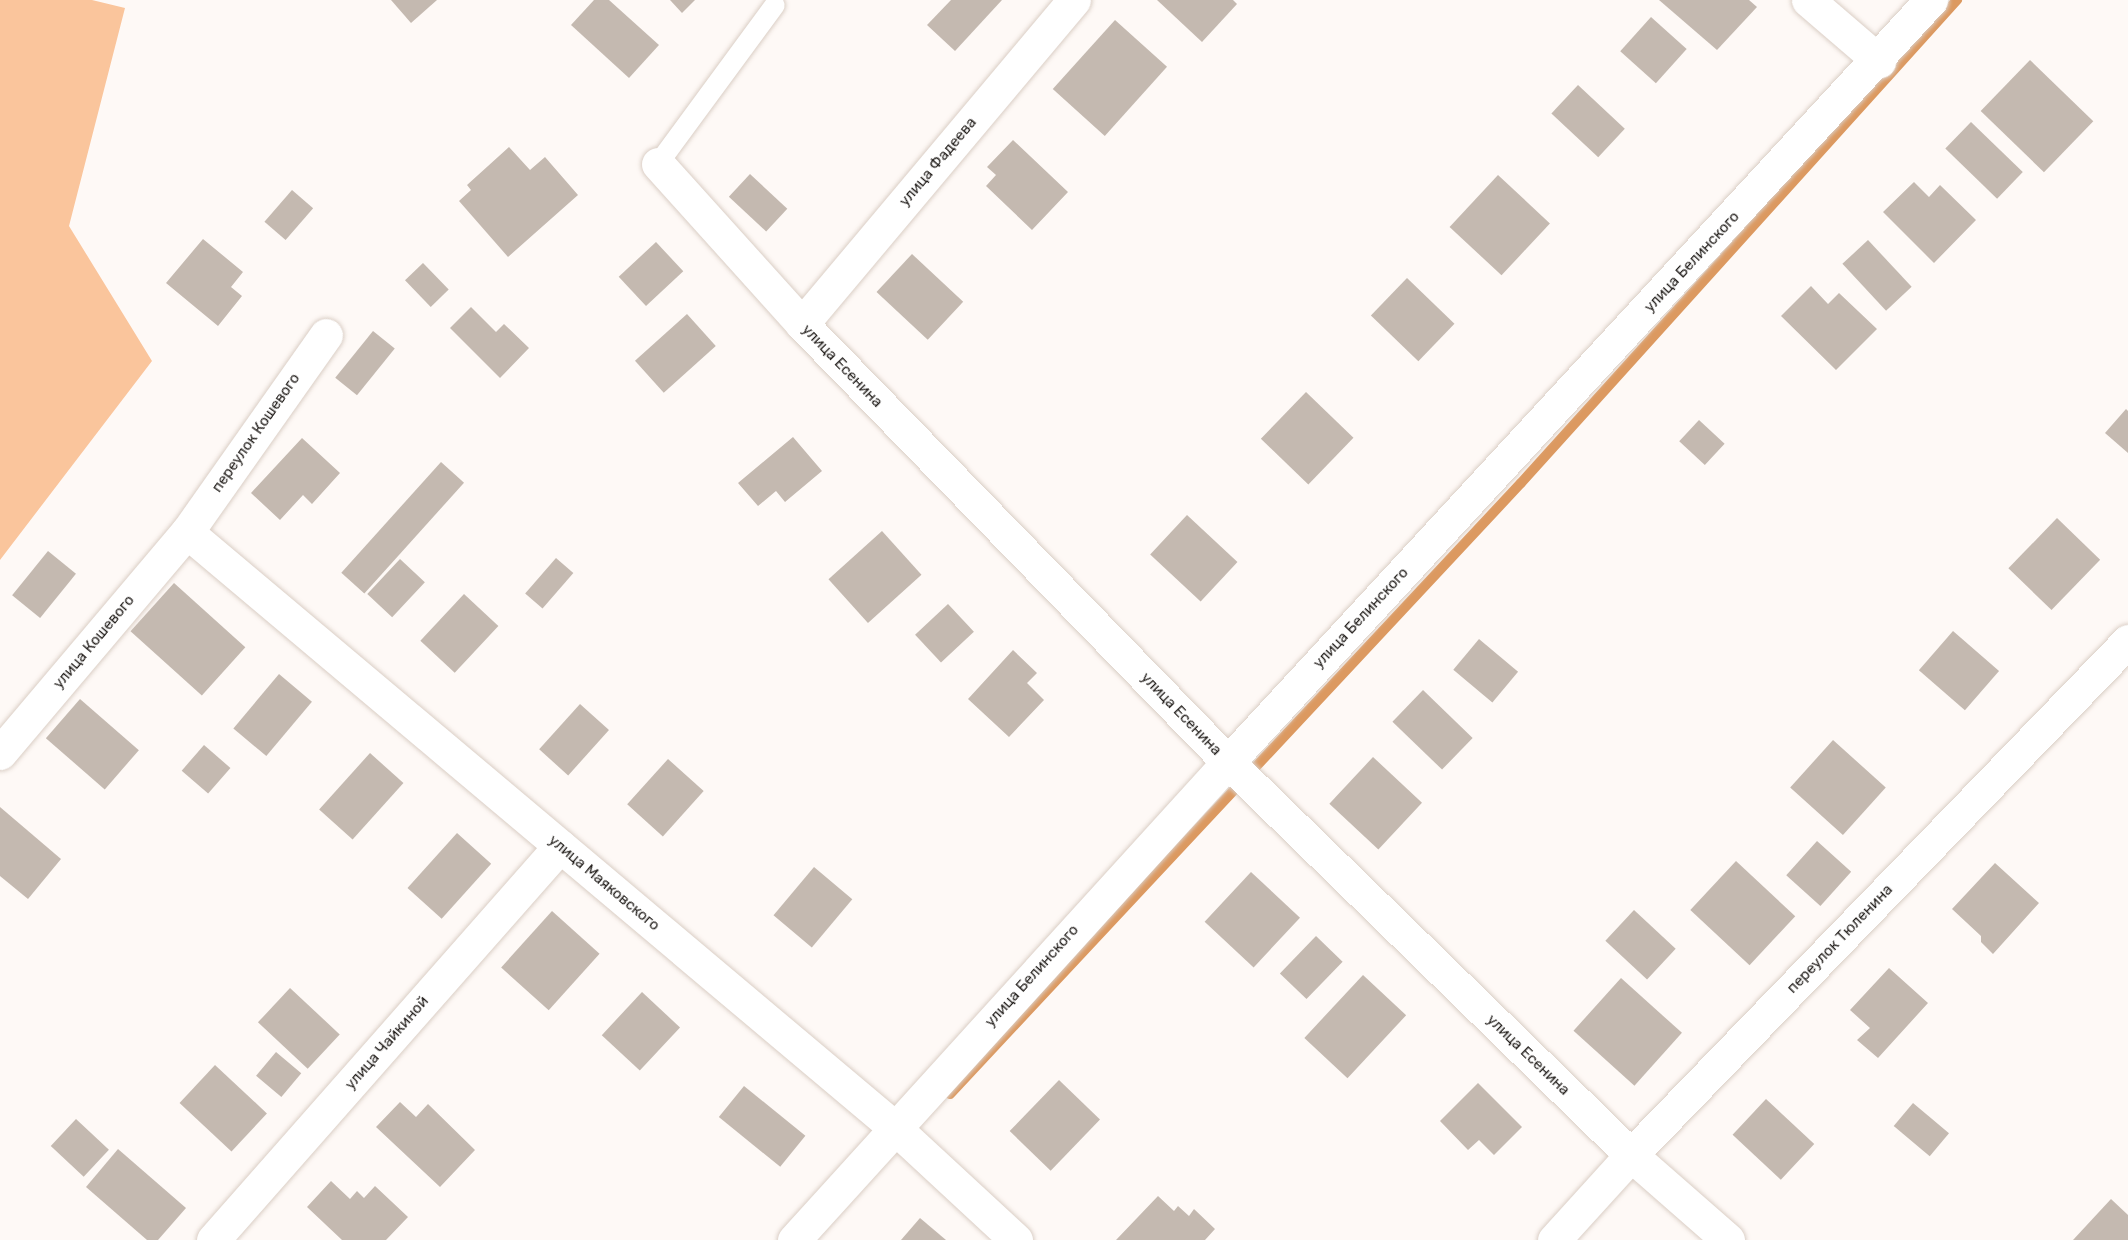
<!DOCTYPE html>
<meta charset="utf-8">
<style>
body{margin:0}
#map{position:relative;width:2128px;height:1240px;overflow:hidden;background:#fef9f6;font-family:Rubik,sans-serif}
div>[style]{position:absolute}
.green>*{inset:0;background:#fac59c}
.stream>*{height:10px;margin:-5px;padding:0 5px;transform-origin:5px;border-radius:5px;background:#dc9960}
.building>*{inset:0;background:#c4b9b0;transform-origin:0 0}
.roads{filter:drop-shadow(0 0 2px #dacec5) drop-shadow(0 0 2px #dacec5)}
.service>*{height:20px;margin:-10px;padding:0 10px;transform-origin:10px;border-radius:10px;background:#fff}
.minor>*{height:33px;margin:-16.5px;padding:0 16.5px;transform-origin:16.5px;border-radius:16.5px;background:#fff}
.tertiary>*{height:33px;margin:-16.5px;padding:0 16.5px;transform-origin:16.5px;border-radius:16.5px;background:#fff}
span{translate:-50% -50%;white-space:nowrap;text-align:center;line-height:1.15;-webkit-text-stroke:5px #fff;paint-order:stroke}
.street-label{font-size:15px;color:#201c19}
</style>
<div id="map">
<div class="green">
<i style="clip-path:polygon(0 0,92px 0,125px 8px,69px 226px,152px 361px,0 560px)"></i>
</div>
<div class="stream">
<i style="left:950px;top:1094px;width:836px;rotate:-46.94deg"></i>
<i style="left:1521px;top:483px;width:651px;rotate:-47.93deg"></i>
</div>
<div class="building">
<i style="clip-path:polygon(391px 0,437px 0,411px 23px)"></i>
<i style="clip-path:polygon(594px 0,609px 0,659px 45px,629px 78px,571px 25px)"></i>
<i style="clip-path:polygon(670px 0,695px 0,682px 13px)"></i>
<i style="clip-path:polygon(951px 0,1002px 0,955px 51px,927px 25px)"></i>
<i style="clip-path:polygon(1157px 0,1233px 0,1237px 4px,1202px 42px)"></i>
<i style="clip-path:polygon(1659px 0,1749px 0,1757px 7px,1717px 50px)"></i>
<i style="left:1651px;top:17px;width:48px;height:46px;rotate:42deg"></i>
<i style="left:1115px;top:20px;width:70px;height:93px;rotate:42deg"></i>
<i style="left:2030px;top:60px;width:88px;height:71px;rotate:44deg"></i>
<i style="left:1578px;top:85px;width:64px;height:39px;rotate:43deg"></i>
<i style="left:1971px;top:122px;width:72px;height:37px;rotate:44deg"></i>
<i style="clip-path:polygon(1013px 140px,1068px 192px,1032px 230px,986px 186px,996px 175px,987px 167px)"></i>
<i style="clip-path:polygon(509px 147px,530px 170px,545px 157px,578px 195px,508px 257px,459px 201px,471px 190px,467px 185px)"></i>
<i style="left:750px;top:174px;width:51px;height:31px;rotate:43deg"></i>
<i style="left:1498px;top:175px;width:71px;height:71px;rotate:43deg"></i>
<i style="clip-path:polygon(1914px 182px,1929px 197px,1940px 185px,1976px 220px,1934px 263px,1883px 212px)"></i>
<i style="left:292px;top:190px;width:28px;height:42px;rotate:41deg"></i>
<i style="clip-path:polygon(203px 239px,243px 272px,231px 287px,242px 296px,218px 326px,166px 283px)"></i>
<i style="left:1868px;top:240px;width:64px;height:35px;rotate:47deg"></i>
<i style="left:656px;top:242px;width:40px;height:51px;rotate:47deg"></i>
<i style="left:912px;top:254px;width:70px;height:52px;rotate:43deg"></i>
<i style="left:423px;top:263px;width:37px;height:25px;rotate:46deg"></i>
<i style="left:1407px;top:278px;width:66px;height:52px;rotate:44deg"></i>
<i style="clip-path:polygon(1811px 286px,1828px 304px,1839px 293px,1877px 329px,1836px 370px,1781px 316px)"></i>
<i style="clip-path:polygon(471px 307px,496px 332px,504px 324px,529px 348px,500px 378px,450px 328px)"></i>
<i style="left:687px;top:314px;width:43px;height:70px;rotate:48deg"></i>
<i style="left:373px;top:331px;width:28px;height:60px;rotate:39deg"></i>
<i style="left:1306px;top:392px;width:66px;height:65px;rotate:44deg"></i>
<i style="clip-path:polygon(2126px 409px,2128px 411px,2128px 453px,2105px 433px)"></i>
<i style="left:1699px;top:420px;width:35px;height:29px;rotate:43deg"></i>
<i style="clip-path:polygon(793px 437px,822px 471px,785px 502px,776px 491px,758px 506px,738px 483px)"></i>
<i style="clip-path:polygon(302px 438px,340px 473px,312px 504px,303px 495px,280px 520px,251px 493px)"></i>
<i style="left:441px;top:462px;width:31px;height:149px;rotate:42deg"></i>
<i style="left:1187px;top:515px;width:69px;height:54px;rotate:43deg"></i>
<i style="left:2057px;top:518px;width:60px;height:70px;rotate:44deg"></i>
<i style="left:882px;top:531px;width:59px;height:72px;rotate:48deg"></i>
<i style="left:48px;top:551px;width:36px;height:57px;rotate:39deg"></i>
<i style="left:556px;top:558px;width:23px;height:47px;rotate:41deg"></i>
<i style="left:400px;top:559px;width:34px;height:48px;rotate:43deg"></i>
<i style="left:174px;top:583px;width:96px;height:65px;rotate:42deg"></i>
<i style="left:464px;top:594px;width:47px;height:64px;rotate:43deg"></i>
<i style="left:948px;top:604px;width:38px;height:45px;rotate:47deg"></i>
<i style="left:1953px;top:631px;width:61px;height:52px;rotate:41deg"></i>
<i style="left:1479px;top:639px;width:51px;height:40px;rotate:40deg"></i>
<i style="clip-path:polygon(1013px 650px,1037px 673px,1027px 683px,1044px 700px,1009px 737px,968px 699px)"></i>
<i style="left:279px;top:674px;width:43px;height:71px;rotate:40deg"></i>
<i style="left:1423px;top:690px;width:69px;height:44px;rotate:44deg"></i>
<i style="left:80px;top:699px;width:78px;height:52px;rotate:41deg"></i>
<i style="left:580px;top:704px;width:39px;height:61px;rotate:42deg"></i>
<i style="left:1833px;top:740px;width:71px;height:64px;rotate:42deg"></i>
<i style="left:204px;top:745px;width:35px;height:34px;rotate:41deg"></i>
<i style="left:370px;top:753px;width:45px;height:76px;rotate:42deg"></i>
<i style="left:1373px;top:757px;width:67px;height:64px;rotate:43deg"></i>
<i style="left:668px;top:759px;width:48px;height:61px;rotate:42deg"></i>
<i style="clip-path:polygon(0 807px,61px 859px,28px 899px,0 876px)"></i>
<i style="left:457px;top:833px;width:46px;height:74px;rotate:42deg"></i>
<i style="left:1817px;top:841px;width:46px;height:46px;rotate:42deg"></i>
<i style="left:1736px;top:861px;width:81px;height:67px;rotate:43deg"></i>
<i style="clip-path:polygon(1995px 863px,2039px 903px,1993px 954px,1981px 942px,1981px 936px,1952px 909px)"></i>
<i style="left:814px;top:867px;width:50px;height:63px;rotate:40deg"></i>
<i style="left:1251px;top:872px;width:67px;height:68px;rotate:43deg"></i>
<i style="left:1634px;top:910px;width:57px;height:42px;rotate:43deg"></i>
<i style="left:552px;top:911px;width:64px;height:76px;rotate:42deg"></i>
<i style="left:1316px;top:936px;width:37px;height:52px;rotate:44deg"></i>
<i style="clip-path:polygon(1889px 968px,1928px 1003px,1878px 1058px,1857px 1040px,1870px 1028px,1850px 1010px)"></i>
<i style="left:1363px;top:975px;width:59px;height:86px;rotate:43deg"></i>
<i style="left:1621px;top:978px;width:82px;height:71px;rotate:42deg"></i>
<i style="left:290px;top:988px;width:68px;height:47px;rotate:43deg"></i>
<i style="left:642px;top:992px;width:52px;height:59px;rotate:43deg"></i>
<i style="left:276px;top:1052px;width:33px;height:31px;rotate:40deg"></i>
<i style="left:215px;top:1065px;width:71px;height:52px;rotate:43deg"></i>
<i style="left:1059px;top:1080px;width:57px;height:71px;rotate:44deg"></i>
<i style="clip-path:polygon(1478px 1083px,1522px 1127px,1494px 1155px,1479px 1140px,1468px 1150px,1440px 1121px)"></i>
<i style="left:744px;top:1086px;width:79px;height:40px;rotate:39deg"></i>
<i style="left:1766px;top:1099px;width:66px;height:49px;rotate:43deg"></i>
<i style="clip-path:polygon(400px 1102px,416px 1117px,428px 1104px,475px 1150px,440px 1187px,376px 1127px)"></i>
<i style="left:1913px;top:1103px;width:47px;height:30px;rotate:40deg"></i>
<i style="left:76px;top:1119px;width:45px;height:37px;rotate:43deg"></i>
<i style="clip-path:polygon(118px 1149px,186px 1208px,158px 1240px,147px 1240px,86px 1187px)"></i>
<i style="clip-path:polygon(331px 1181px,350px 1199px,357px 1191px,364px 1198px,375px 1186px,408px 1217px,386px 1240px,342px 1240px,307px 1207px)"></i>
<i style="clip-path:polygon(1158px 1196px,1174px 1211px,1178px 1206px,1189px 1216px,1194px 1209px,1215px 1229px,1205px 1240px,1116px 1240px)"></i>
<i style="clip-path:polygon(2111px 1199px,2128px 1215px,2128px 1240px,2073px 1240px)"></i>
<i style="clip-path:polygon(920px 1218px,946px 1240px,901px 1240px)"></i>
</div>
<div class="roads">
<div class="service">
<i style="left:658px;top:164px;width:197px;rotate:-53.7deg"></i>
</div>
<div class="minor">
<i style="left:1808px;top:0;width:94px;rotate:40.7deg"></i>
<i style="left:658px;top:164px;width:215px;rotate:48deg"></i>
<i style="left:802px;top:324px;width:611px;rotate:45.8deg"></i>
<i style="left:1228px;top:762px;width:563px;rotate:44.28deg"></i>
<i style="left:1631px;top:1155px;width:129px;rotate:41.2deg"></i>
<i style="left:802px;top:324px;width:423px;rotate:-50deg"></i>
<i style="left:187px;top:532px;width:925px;rotate:40.09deg"></i>
<i style="left:895px;top:1128px;width:165px;rotate:42.8deg"></i>
<i style="left:0;top:753px;width:289px;rotate:-49.8deg"></i>
<i style="left:187px;top:532px;width:241px;rotate:-54.8deg"></i>
<i style="left:213px;top:1240px;width:525px;rotate:-48.63deg"></i>
<i style="left:1554px;top:1240px;width:115px;rotate:-47.8deg"></i>
<i style="left:1631px;top:1155px;width:715px;rotate:-45.96deg"></i>
</div>
<div class="tertiary">
<i style="left:794px;top:1240px;width:646px;rotate:-47.76deg"></i>
<i style="left:1228px;top:762px;width:1037px;rotate:-47.31deg"></i>
</div>
</div>
<div class="street-label">
<span style="left:938px;top:162px;rotate:-50deg">улица Фадеева</span>
<span style="left:1692px;top:262px;rotate:-47deg">улица Белинского</span>
<span style="left:842px;top:366px;rotate:46deg">улица Есенина</span>
<span style="left:256px;top:433px;rotate:-55deg">переулок Кошевого</span>
<span style="left:1361px;top:618px;rotate:-47deg">улица Белинского</span>
<span style="left:94px;top:642px;rotate:-50deg">улица Кошевого</span>
<span style="left:1181px;top:714px;rotate:46deg">улица Есенина</span>
<span style="left:604px;top:883px;rotate:40deg">улица Маяковского</span>
<span style="left:1840px;top:939px;rotate:-46deg">переулок Тюленина</span>
<span style="left:1032px;top:976px;rotate:-48deg">улица Белинского</span>
<span style="left:387px;top:1043px;rotate:-49deg">улица Чайкиной</span>
<span style="left:1528px;top:1055px;rotate:44deg">улица Есенина</span>
</div>
</div>
